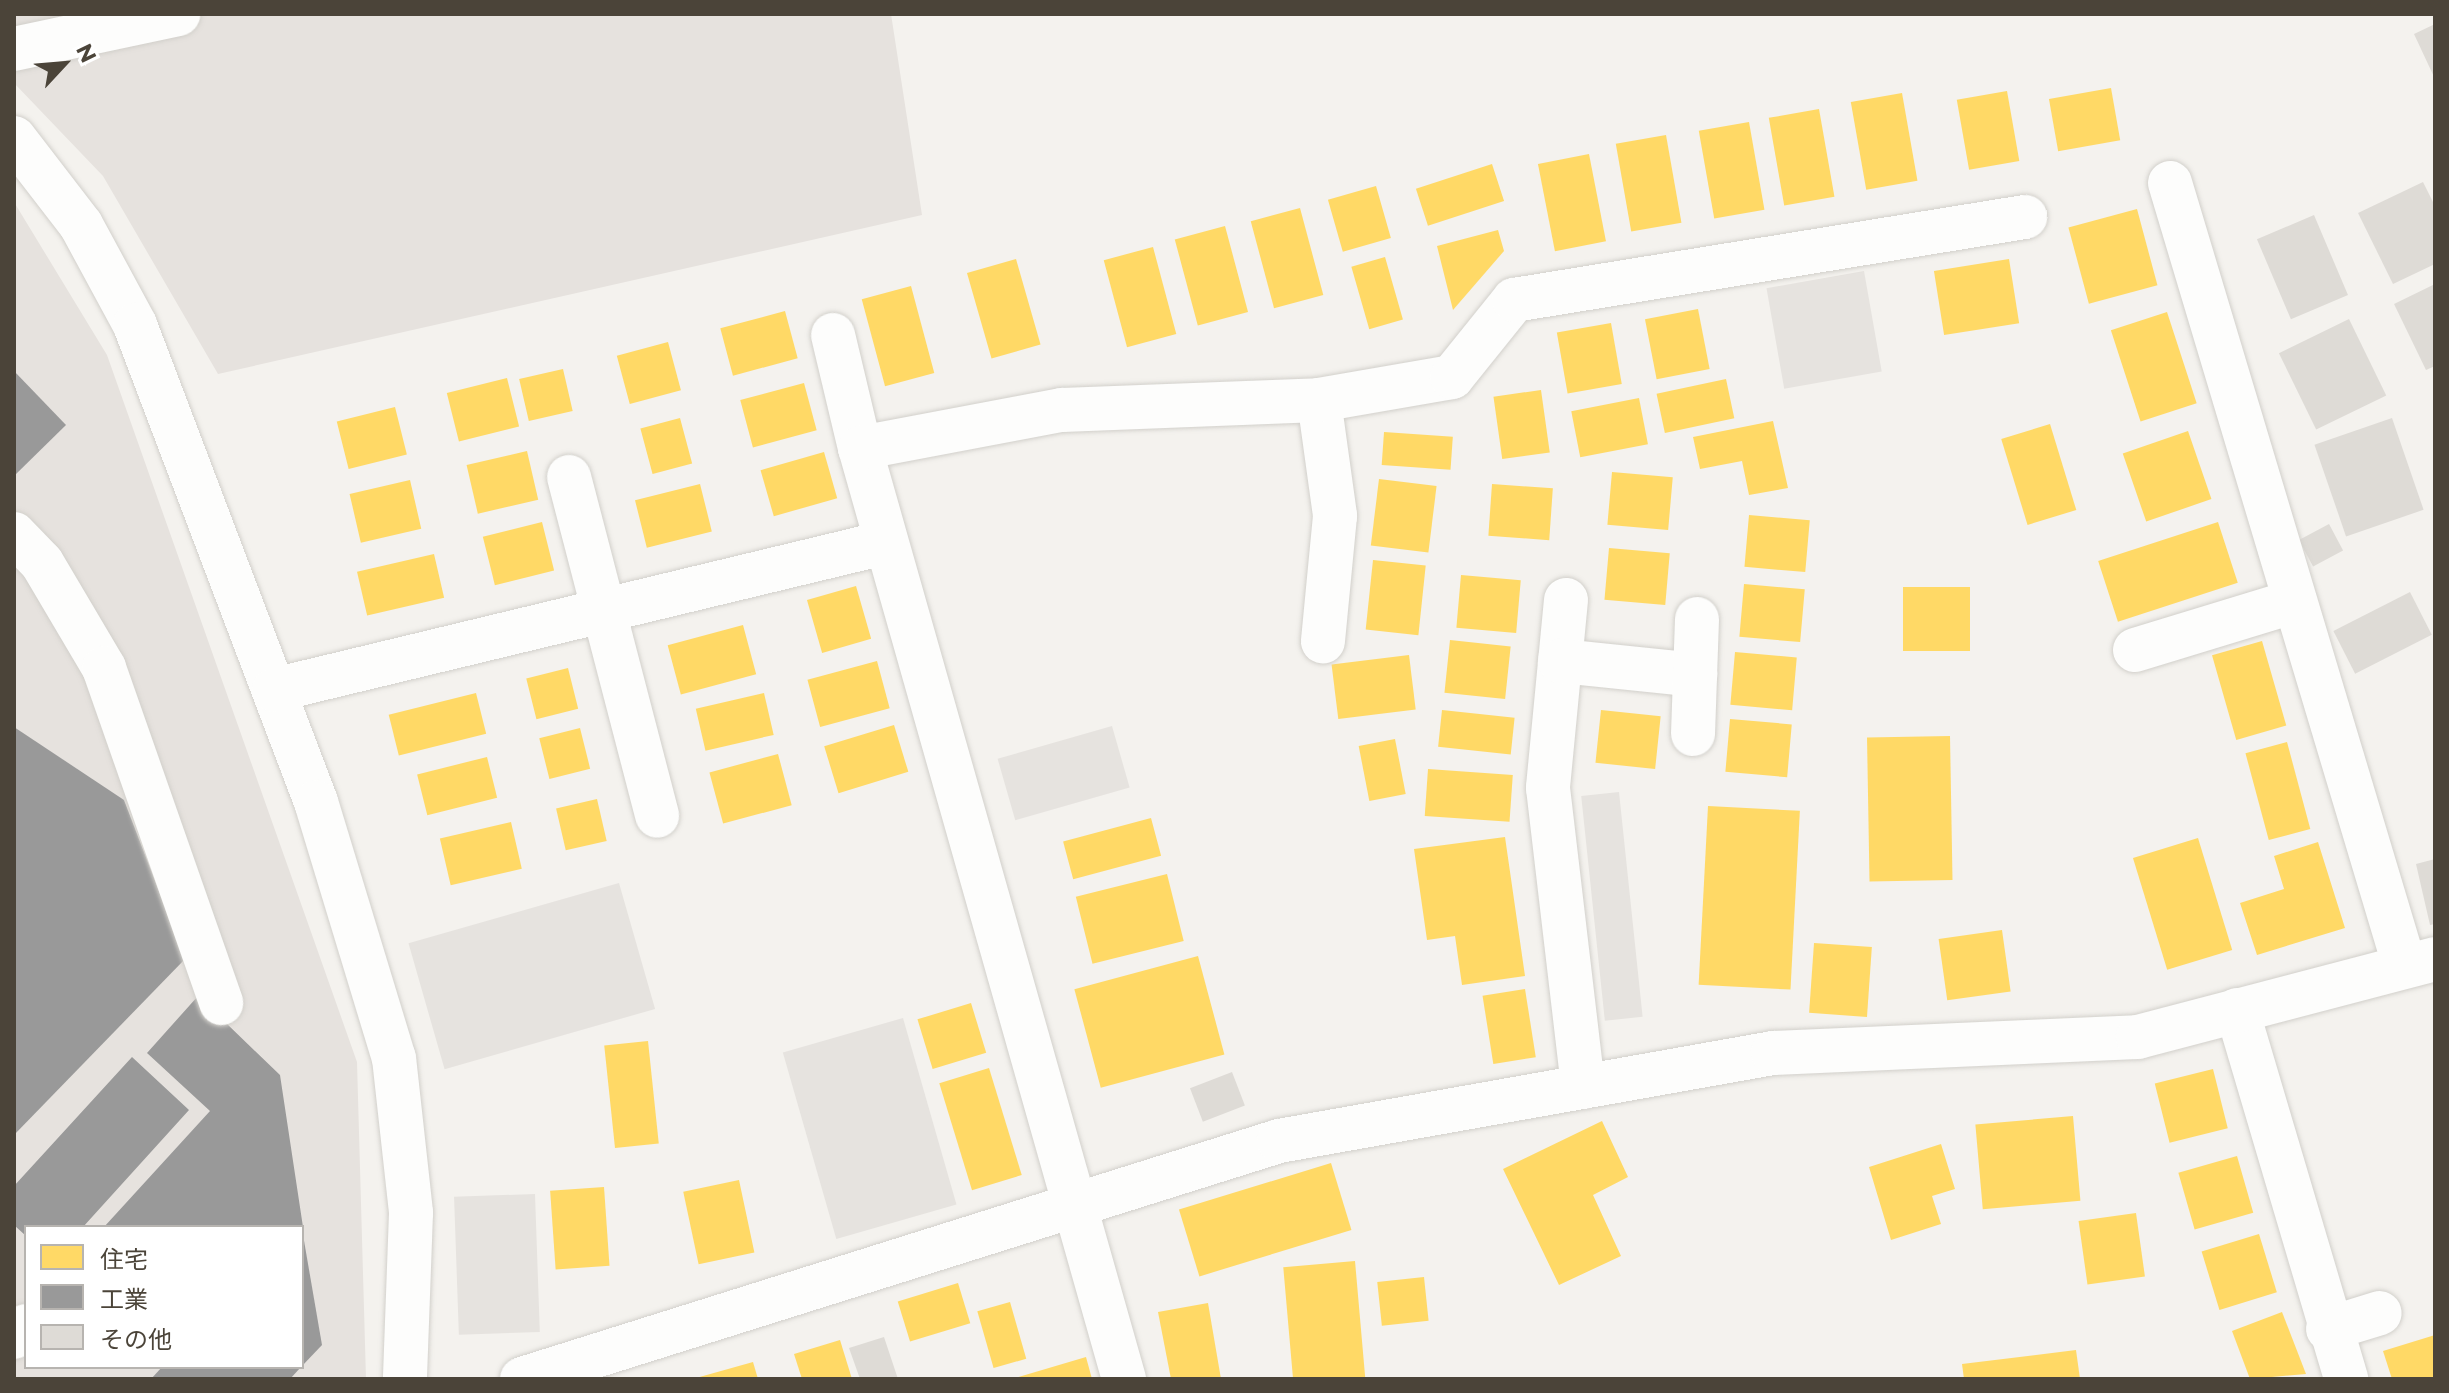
<!DOCTYPE html>
<meta charset="utf-8">
<style>
body{margin:0}
#map{position:relative;width:2449px;height:1393px;overflow:hidden;background:#f4f2ee;font-family:Montserrat,"Noto Sans JP",sans-serif}
div>[style]{position:absolute}
.industrial>*{inset:0;background:#e6e2de}
.parking>*{inset:0;background:#e6e3df;transform-origin:0 0}
.homes>*{inset:0;background:#ffd966;transform-origin:0 0}
.industry>*{inset:0;background:#999}
.building>*{inset:0;background:#dedbd6;transform-origin:0 0}
.roads{filter:drop-shadow(0 0 2px #d2d0cb) drop-shadow(0 0 2px #d2d0cb)}
.minor>*{height:44px;margin:-22px;padding:0 22px;transform-origin:22px;border-radius:22px;background:#fdfdfc}
span{translate:-50% -50%;white-space:nowrap;text-align:center;line-height:1.15;-webkit-text-stroke:8px #fff;paint-order:stroke}
.frame{position:absolute;inset:0;border:16px solid #4b4439;pointer-events:none}
.legend{position:absolute;left:24px;top:1225px;width:280px;height:144px;box-sizing:border-box;background:#fff;border:2px solid #b7b4b0;margin:0;padding:10px 14px;list-style:none;font-size:24px;color:#4b4439}
.legend li{display:flex;align-items:center;gap:16px;height:40px}
.legend b{width:40px;border:2px solid #b7b4b0}
.north{position:absolute;left:24px;top:24px;width:80px;height:80px;-webkit-text-stroke:6px #fff;paint-order:stroke;rotate:64deg;font-size:22px;font-weight:700;line-height:32px;text-align:center;color:#4b4439}
.north::after{content:'';display:block;margin:auto;width:28px;height:36px;background:#4b4439;clip-path:polygon(50% 0,100% 100%,50% 72%,0 100%)}
</style>
<div id="map">
<div class="industrial">
<i style="clip-path:polygon(14px 14px,891px 14px,922px 215px,218px 374px,103px 176px,14px 83px)"></i>
<i style="clip-path:polygon(evenodd,14px 202px,107px 355px,357px 1062px,366px 1379px,14px 1379px,14px 202px,26px 1227px,302px 1227px,302px 1367px,26px 1367px,26px 1227px)"></i>
</div>
<div class="parking">
<i style="left:1864px;top:271px;width:102px;height:99px;rotate:80deg"></i>
<i style="left:1112px;top:726px;width:64px;height:119px;rotate:74deg"></i>
<i style="left:1619px;top:792px;width:226px;height:38px;rotate:84deg"></i>
<i style="left:619px;top:883px;width:131px;height:219px;rotate:74deg"></i>
<i style="left:903px;top:1018px;width:194px;height:125px;rotate:74deg"></i>
<i style="left:535px;top:1194px;width:138px;height:81px;rotate:88deg"></i>
</div>
<div class="homes">
<i style="left:2111px;top:88px;width:53px;height:63px;rotate:80deg"></i>
<i style="left:2007px;top:91px;width:71px;height:51px;rotate:80deg"></i>
<i style="left:1902px;top:93px;width:89px;height:52px;rotate:80deg"></i>
<i style="left:1819px;top:109px;width:89px;height:51px;rotate:80deg"></i>
<i style="left:1749px;top:122px;width:89px;height:51px;rotate:80deg"></i>
<i style="left:1666px;top:135px;width:89px;height:51px;rotate:80deg"></i>
<i style="left:1589px;top:154px;width:89px;height:52px;rotate:79deg"></i>
<i style="left:1492px;top:164px;width:39px;height:80px;rotate:72deg"></i>
<i style="left:1376px;top:186px;width:54px;height:50px;rotate:74deg"></i>
<i style="left:1300px;top:208px;width:90px;height:51px;rotate:75deg"></i>
<i style="left:2137px;top:209px;width:79px;height:71px;rotate:75deg"></i>
<i style="left:1225px;top:226px;width:89px;height:52px;rotate:75deg"></i>
<i style="clip-path:polygon(1498px 230px,1504px 251px,1453px 310px,1437px 246px)"></i>
<i style="left:1153px;top:247px;width:90px;height:51px;rotate:75deg"></i>
<i style="left:1385px;top:257px;width:65px;height:35px;rotate:74deg"></i>
<i style="left:1016px;top:259px;width:89px;height:51px;rotate:74deg"></i>
<i style="left:2009px;top:259px;width:65px;height:76px;rotate:81deg"></i>
<i style="left:911px;top:286px;width:90px;height:51px;rotate:75deg"></i>
<i style="left:1698px;top:309px;width:61px;height:54px;rotate:79deg"></i>
<i style="left:785px;top:311px;width:49px;height:67px;rotate:75deg"></i>
<i style="left:2167px;top:312px;width:96px;height:59px;rotate:72deg"></i>
<i style="left:1611px;top:323px;width:62px;height:55px;rotate:80deg"></i>
<i style="left:668px;top:342px;width:50px;height:53px;rotate:75deg"></i>
<i style="left:563px;top:369px;width:43px;height:45px;rotate:77deg"></i>
<i style="left:507px;top:378px;width:50px;height:62px;rotate:76deg"></i>
<i style="left:1726px;top:379px;width:40px;height:71px;rotate:78deg"></i>
<i style="left:804px;top:383px;width:49px;height:66px;rotate:75deg"></i>
<i style="left:1541px;top:390px;width:63px;height:48px;rotate:82deg"></i>
<i style="left:1639px;top:398px;width:47px;height:69px;rotate:79deg"></i>
<i style="left:395px;top:407px;width:49px;height:60px;rotate:76deg"></i>
<i style="left:680px;top:418px;width:47px;height:41px;rotate:75deg"></i>
<i style="clip-path:polygon(1773px 421px,1788px 488px,1749px 495px,1742px 461px,1700px 469px,1693px 437px)"></i>
<i style="left:2050px;top:424px;width:90px;height:51px;rotate:73deg"></i>
<i style="left:2188px;top:431px;width:72px;height:69px;rotate:71deg"></i>
<i style="left:1384px;top:432px;width:69px;height:33px;rotate:4deg"></i>
<i style="left:527px;top:451px;width:50px;height:62px;rotate:77deg"></i>
<i style="left:824px;top:452px;width:48px;height:66px;rotate:74deg"></i>
<i style="left:1612px;top:472px;width:61px;height:53px;rotate:5deg"></i>
<i style="left:1379px;top:479px;width:58px;height:67px;rotate:7deg"></i>
<i style="left:410px;top:480px;width:50px;height:62px;rotate:77deg"></i>
<i style="left:700px;top:484px;width:49px;height:67px;rotate:76deg"></i>
<i style="left:1492px;top:484px;width:61px;height:52px;rotate:4deg"></i>
<i style="left:1749px;top:515px;width:61px;height:52px;rotate:5deg"></i>
<i style="left:542px;top:522px;width:50px;height:61px;rotate:76deg"></i>
<i style="left:2218px;top:522px;width:64px;height:126px;rotate:72deg"></i>
<i style="left:1609px;top:548px;width:61px;height:52px;rotate:5deg"></i>
<i style="left:434px;top:554px;width:45px;height:79px;rotate:77deg"></i>
<i style="left:1373px;top:560px;width:53px;height:70px;rotate:6deg"></i>
<i style="left:1461px;top:575px;width:60px;height:53px;rotate:5deg"></i>
<i style="left:1744px;top:584px;width:61px;height:53px;rotate:5deg"></i>
<i style="left:856px;top:586px;width:55px;height:51px;rotate:74deg"></i>
<i style="left:1903px;top:587px;width:67px;height:64px"></i>
<i style="left:743px;top:625px;width:51px;height:78px;rotate:75deg"></i>
<i style="left:1450px;top:640px;width:61px;height:53px;rotate:6deg"></i>
<i style="left:2262px;top:641px;width:88px;height:52px;rotate:74deg"></i>
<i style="left:1735px;top:652px;width:62px;height:53px;rotate:5deg"></i>
<i style="left:1409px;top:655px;width:55px;height:78px;rotate:83deg"></i>
<i style="left:877px;top:661px;width:49px;height:72px;rotate:75deg"></i>
<i style="left:568px;top:668px;width:42px;height:43px;rotate:76deg"></i>
<i style="left:476px;top:693px;width:42px;height:90px;rotate:76deg"></i>
<i style="left:764px;top:693px;width:43px;height:70px;rotate:77deg"></i>
<i style="left:1442px;top:710px;width:73px;height:37px;rotate:6deg"></i>
<i style="left:1601px;top:710px;width:60px;height:53px;rotate:6deg"></i>
<i style="left:1730px;top:719px;width:62px;height:53px;rotate:5deg"></i>
<i style="left:894px;top:725px;width:49px;height:73px;rotate:73deg"></i>
<i style="left:580px;top:728px;width:42px;height:42px;rotate:76deg"></i>
<i style="left:1950px;top:736px;width:144px;height:83px;rotate:89deg"></i>
<i style="left:1395px;top:739px;width:56px;height:37px;rotate:79deg"></i>
<i style="left:2287px;top:742px;width:90px;height:43px;rotate:75deg"></i>
<i style="left:778px;top:754px;width:53px;height:71px;rotate:75deg"></i>
<i style="left:487px;top:757px;width:42px;height:72px;rotate:76deg"></i>
<i style="left:1428px;top:769px;width:85px;height:47px;rotate:4deg"></i>
<i style="left:597px;top:799px;width:43px;height:42px;rotate:77deg"></i>
<i style="left:1708px;top:806px;width:92px;height:179px;rotate:3deg"></i>
<i style="left:1151px;top:818px;width:39px;height:91px;rotate:75deg"></i>
<i style="left:511px;top:822px;width:48px;height:73px;rotate:77deg"></i>
<i style="clip-path:polygon(1505px 837px,1525px 976px,1462px 985px,1455px 936px,1427px 940px,1414px 849px)"></i>
<i style="left:2198px;top:838px;width:117px;height:68px;rotate:73deg"></i>
<i style="clip-path:polygon(2318px 842px,2345px 928px,2257px 955px,2240px 903px,2284px 889px,2274px 856px)"></i>
<i style="left:1167px;top:874px;width:69px;height:94px;rotate:76deg"></i>
<i style="left:2002px;top:930px;width:62px;height:64px;rotate:82deg"></i>
<i style="left:1814px;top:943px;width:58px;height:70px;rotate:4deg"></i>
<i style="left:1198px;top:956px;width:102px;height:128px;rotate:75deg"></i>
<i style="left:1525px;top:989px;width:69px;height:43px;rotate:81deg"></i>
<i style="left:971px;top:1003px;width:52px;height:56px;rotate:73deg"></i>
<i style="left:648px;top:1041px;width:103px;height:44px;rotate:84deg"></i>
<i style="left:989px;top:1068px;width:112px;height:52px;rotate:73deg"></i>
<i style="left:2213px;top:1069px;width:61px;height:60px;rotate:76deg"></i>
<i style="left:2073px;top:1116px;width:85px;height:98px;rotate:85deg"></i>
<i style="clip-path:polygon(1602px 1121px,1628px 1177px,1593px 1195px,1621px 1256px,1559px 1285px,1503px 1169px)"></i>
<i style="clip-path:polygon(1941px 1144px,1955px 1189px,1932px 1196px,1941px 1224px,1891px 1240px,1869px 1167px)"></i>
<i style="left:2237px;top:1156px;width:59px;height:61px;rotate:74deg"></i>
<i style="left:1331px;top:1163px;width:70px;height:159px;rotate:73deg"></i>
<i style="left:739px;top:1180px;width:74px;height:57px;rotate:78deg"></i>
<i style="left:604px;top:1187px;width:79px;height:54px;rotate:86deg"></i>
<i style="left:2136px;top:1213px;width:64px;height:58px;rotate:82deg"></i>
<i style="left:2259px;top:1234px;width:61px;height:60px;rotate:73deg"></i>
<i style="left:1355px;top:1261px;width:119px;height:72px;rotate:85deg"></i>
<i style="left:1424px;top:1277px;width:44px;height:47px;rotate:84deg"></i>
<i style="left:958px;top:1283px;width:42px;height:63px;rotate:73deg"></i>
<i style="left:1010px;top:1302px;width:59px;height:34px;rotate:74deg"></i>
<i style="clip-path:polygon(1208px 1303px,1221px 1379px,1171px 1379px,1158px 1312px)"></i>
<i style="clip-path:polygon(2282px 1312px,2306px 1374px,2250px 1379px,2232px 1331px)"></i>
<i style="clip-path:polygon(2435px 1335px,2435px 1379px,2392px 1379px,2383px 1351px)"></i>
<i style="clip-path:polygon(840px 1340px,852px 1379px,802px 1379px,794px 1354px)"></i>
<i style="clip-path:polygon(2076px 1350px,2080px 1379px,1964px 1379px,1962px 1364px)"></i>
<i style="clip-path:polygon(1086px 1357px,1092px 1379px,1015px 1379px,1015px 1378px)"></i>
<i style="clip-path:polygon(753px 1362px,758px 1379px,696px 1379px,696px 1378px)"></i>
</div>
<div class="industry">
<i style="clip-path:polygon(14px 371px,66px 425px,14px 476px)"></i>
<i style="clip-path:polygon(14px 727px,124px 800px,185px 959px,14px 1135px)"></i>
<i style="clip-path:polygon(198px 996px,280px 1075px,303px 1227px,104px 1227px,210px 1111px,147px 1053px)"></i>
<i style="clip-path:polygon(132px 1057px,189px 1110px,83px 1227px,26px 1227px,26px 1236px,14px 1225px,14px 1186px)"></i>
<i style="clip-path:polygon(302px 1229px,322px 1345px,302px 1366px)"></i>
<i style="clip-path:polygon(162px 1367px,301px 1367px,290px 1379px,151px 1379px)"></i>
</div>
<div class="building">
<i style="clip-path:polygon(2435px 24px,2435px 79px,2414px 34px)"></i>
<i style="clip-path:polygon(2423px 182px,2435px 206px,2435px 264px,2393px 284px,2358px 213px)"></i>
<i style="left:2314px;top:215px;width:87px;height:62px;rotate:67deg"></i>
<i style="clip-path:polygon(2435px 284px,2435px 366px,2426px 370px,2394px 304px)"></i>
<i style="left:2349px;top:319px;width:85px;height:78px;rotate:64deg"></i>
<i style="left:2392px;top:418px;width:97px;height:82px;rotate:71deg"></i>
<i style="left:2329px;top:524px;width:30px;height:34px;rotate:62deg"></i>
<i style="left:2410px;top:592px;width:48px;height:86px;rotate:63deg"></i>
<i style="clip-path:polygon(2435px 859px,2435px 924px,2430px 925px,2416px 864px)"></i>
<i style="left:1232px;top:1072px;width:36px;height:45px;rotate:69deg"></i>
<i style="clip-path:polygon(884px 1337px,898px 1379px,860px 1379px,849px 1348px)"></i>
</div>
<div class="roads">
<div class="minor">
<i style="left:14px;top:49px;width:168px;rotate:-12deg"></i>
<i style="left:14px;top:138px;width:110px;rotate:52.4deg"></i>
<i style="left:81px;top:225px;width:114px;rotate:61.6deg"></i>
<i style="left:135px;top:325px;width:510px;rotate:69.22deg"></i>
<i style="left:316px;top:802px;width:268px;rotate:73.1deg"></i>
<i style="left:394px;top:1058px;width:156px;rotate:83.7deg"></i>
<i style="left:411px;top:1213px;width:166px;rotate:92.1deg"></i>
<i style="left:2170px;top:183px;width:815px;rotate:73.32deg"></i>
<i style="left:833px;top:335px;width:116px;rotate:76.6deg"></i>
<i style="left:1319px;top:400px;width:117px;rotate:82.1deg"></i>
<i style="left:1335px;top:516px;width:126px;rotate:95.5deg"></i>
<i style="left:569px;top:477px;width:350px;rotate:75.4deg"></i>
<i style="left:14px;top:534px;width:40px;rotate:46deg"></i>
<i style="left:42px;top:563px;width:122px;rotate:59.4deg"></i>
<i style="left:104px;top:668px;width:355px;rotate:70.7deg"></i>
<i style="left:1566px;top:600px;width:189px;rotate:95.5deg"></i>
<i style="left:1548px;top:788px;width:301px;rotate:83.3deg"></i>
<i style="left:2135px;top:650px;width:167px;rotate:-17deg"></i>
<i style="left:1560px;top:661px;width:136px;rotate:5.9deg"></i>
<i style="left:274px;top:690px;width:627px;rotate:-13.55deg"></i>
<i style="left:1693px;top:734px;width:115px;rotate:-88deg"></i>
<i style="left:2237px;top:1010px;width:385px;rotate:73.5deg"></i>
<i style="left:2328px;top:1329px;width:54px;rotate:-17.1deg"></i>
<i style="left:14px;top:1337px;width:16px;rotate:-43deg"></i>
<i style="left:522px;top:1379px;width:794px;rotate:-17.45deg"></i>
<i style="left:1279px;top:1141px;width:502px;rotate:-10.1deg"></i>
<i style="left:1773px;top:1053px;width:365px;rotate:-2.5deg"></i>
<i style="left:2138px;top:1037px;width:307px;rotate:-14.7deg"></i>
<i style="left:1124px;top:1379px;width:968px;rotate:-105.83deg"></i>
<i style="left:860px;top:448px;width:206px;rotate:-10.7deg"></i>
<i style="left:1062px;top:410px;width:257px;rotate:-2.2deg"></i>
<i style="left:1319px;top:400px;width:135px;rotate:-9.8deg"></i>
<i style="left:1452px;top:377px;width:99px;rotate:-51.2deg"></i>
<i style="left:1514px;top:300px;width:518px;rotate:-9.23deg"></i>
</div>
</div>
<div class="frame"></div>
<ul class="legend">
<li><b style="height:22px;background:#ffd966"></b>住宅</li>
<li><b style="height:22px;background:#999"></b>工業</li>
<li><b style="height:22px;background:#dedbd6"></b>その他</li>
</ul>
<div class="north">N</div>
</div>
